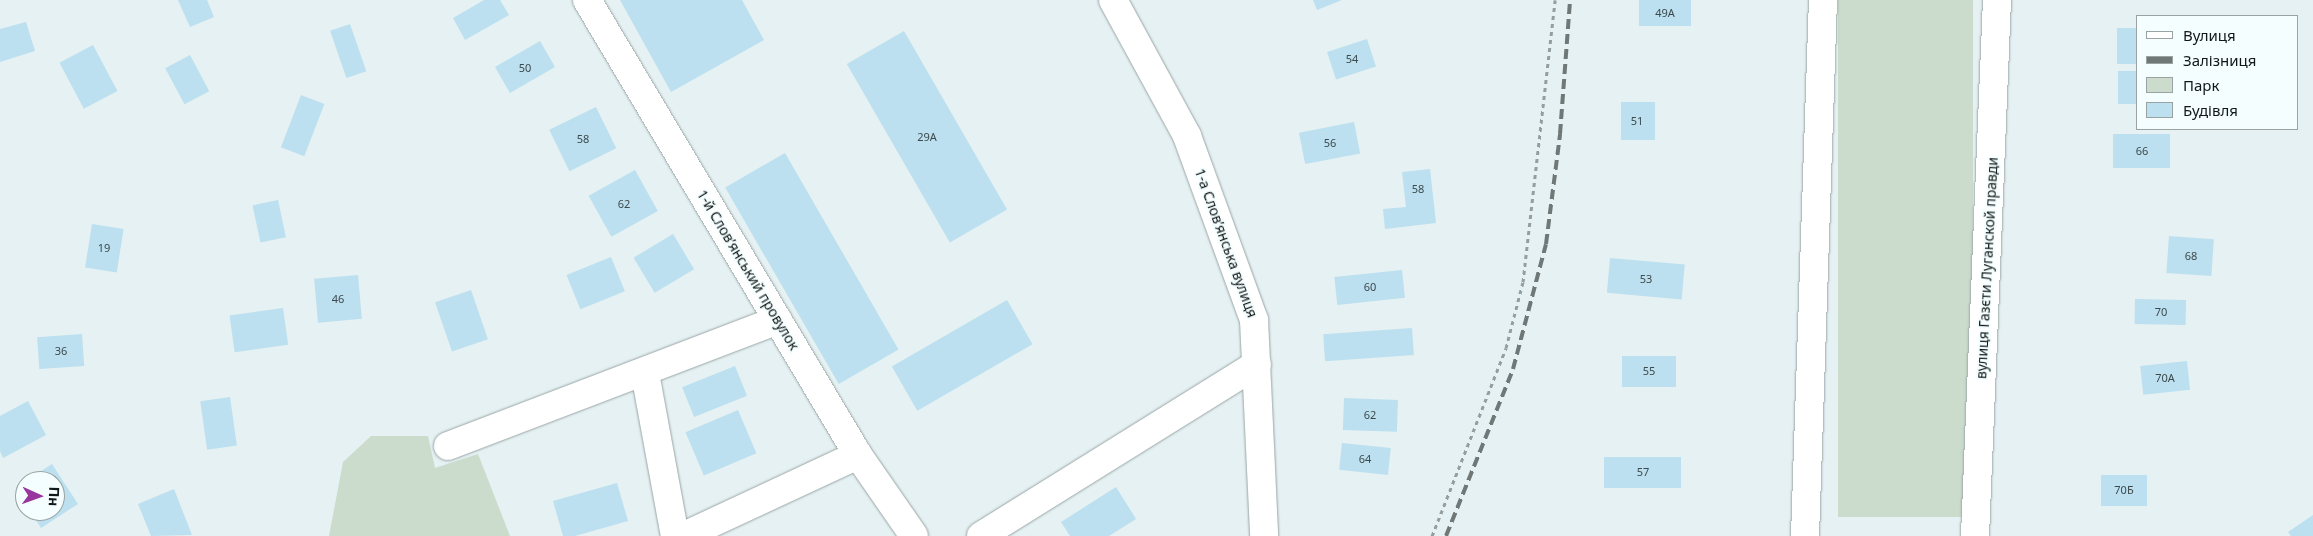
<!DOCTYPE html>
<meta charset="utf-8">
<style>
body{margin:0}
#map{position:relative;width:2313px;height:536px;overflow:hidden;background:#e5f1f2;font-family:"Noto Sans",sans-serif}
div>[style]{position:absolute}
.green>*{inset:0;background:#cbdccd;transform-origin:0 0}
.building>*{inset:0;background:#bce0ef;transform-origin:0 0}
.path>*{height:3px;margin-top:-1.5px;transform-origin:0;background:repeating-linear-gradient(90deg,#959e9f 0 4px,transparent 0 8px)}
.roads{filter:drop-shadow(0 0 1px #9aa5a6) drop-shadow(0 0 1px #9aa5a6)}
.minor>*{height:28px;margin:-14px;padding:0 14px;transform-origin:14px;border-radius:14px;background:#fff}
.tertiary>*{height:28px;margin:-14px;padding:0 14px;transform-origin:14px;border-radius:14px;background:#fff}
.rail>*{height:4px;margin-top:-2px;transform-origin:0;background:repeating-linear-gradient(90deg,#6f7777 0 10px,transparent 0 15px)}
span{translate:-50% -50%;white-space:nowrap;text-align:center;line-height:1.15;-webkit-text-stroke:4px #f4feff;paint-order:stroke}
.number-label{font-size:11px;color:#3c494d}
.number-label span{-webkit-text-stroke-width:0}
.street-label{font-size:14px;color:#121717}
.legend{position:absolute;left:2136px;top:15px;width:162px;height:115px;box-sizing:border-box;background:#f4feff;border:1px solid #9aa2a2;margin:0;padding:6px 9px;list-style:none;font-size:15px;color:#121717}
.legend li{display:flex;align-items:center;gap:10px;height:25px}
.legend b{width:25px;border:1px solid #9aa2a2}
.north{position:absolute;left:15px;top:471px;width:50px;height:50px;box-sizing:border-box;background:#f4feff;border:1px solid #9aa2a2;border-radius:50%;rotate:92deg;font-size:14px;font-weight:700;line-height:20px;text-align:center;color:#121717}
.north::after{content:'';display:block;margin:auto;width:18px;height:22px;background:#98369d;clip-path:polygon(50% 0,100% 100%,50% 72%,0 100%)}
</style>
<div id="map">
<div class="green">
<i style="left:1838px;top:0;width:135px;height:517px"></i>
<i style="clip-path:polygon(371px 436px,428px 436px,435px 468px,478px 454px,510px 536px,329px 536px,343px 462px)"></i>
</div>
<div class="building">
<i style="clip-path:polygon(178px 0,207px 0,214px 17px,190px 27px)"></i>
<i style="clip-path:polygon(484px 0,500px 0,509px 15px,465px 40px,453px 18px)"></i>
<i style="clip-path:polygon(620px 0,742px 0,764px 40px,671px 92px)"></i>
<i style="clip-path:polygon(1313px 0,1342px 0,1317px 10px)"></i>
<i style="left:1639px;top:0;width:52px;height:26px"></i>
<i style="clip-path:polygon(26px 22px,35px 51px,0 62px,0 29px)"></i>
<i style="left:350px;top:24px;width:50px;height:21px;rotate:71deg"></i>
<i style="left:2137px;top:28px;width:36px;height:20px;rotate:90deg"></i>
<i style="left:904px;top:31px;width:206px;height:66px;rotate:60deg"></i>
<i style="left:1367px;top:39px;width:29px;height:42px;rotate:72deg"></i>
<i style="left:540px;top:41px;width:30px;height:52px;rotate:60deg"></i>
<i style="left:93px;top:45px;width:52px;height:38px;rotate:62deg"></i>
<i style="left:190px;top:55px;width:41px;height:28px;rotate:62deg"></i>
<i style="left:2118px;top:71px;width:19px;height:33px"></i>
<i style="left:301px;top:95px;width:25px;height:56px;rotate:21deg"></i>
<i style="left:1621px;top:102px;width:34px;height:38px"></i>
<i style="left:596px;top:107px;width:46px;height:52px;rotate:64deg"></i>
<i style="left:1354px;top:122px;width:32px;height:56px;rotate:79deg"></i>
<i style="left:2113px;top:134px;width:57px;height:34px"></i>
<i style="left:785px;top:153px;width:227px;height:69px;rotate:60deg"></i>
<i style="clip-path:polygon(1430px 169px,1436px 223px,1385px 229px,1383px 209px,1406px 207px,1402px 172px)"></i>
<i style="left:635px;top:170px;width:47px;height:53px;rotate:61deg"></i>
<i style="left:278px;top:200px;width:38px;height:26px;rotate:78deg"></i>
<i style="left:92px;top:224px;width:32px;height:44px;rotate:9deg"></i>
<i style="left:673px;top:234px;width:41px;height:46px;rotate:59deg"></i>
<i style="left:2169px;top:236px;width:45px;height:37px;rotate:4deg"></i>
<i style="left:611px;top:257px;width:37px;height:48px;rotate:68deg"></i>
<i style="left:1610px;top:258px;width:75px;height:35px;rotate:5deg"></i>
<i style="left:1402px;top:270px;width:28px;height:68px;rotate:84deg"></i>
<i style="left:358px;top:275px;width:44px;height:44px;rotate:85deg"></i>
<i style="left:471px;top:290px;width:52px;height:38px;rotate:71deg"></i>
<i style="left:2135px;top:299px;width:51px;height:25px;rotate:1deg"></i>
<i style="left:1007px;top:300px;width:51px;height:133px;rotate:60deg"></i>
<i style="left:283px;top:308px;width:37px;height:54px;rotate:82deg"></i>
<i style="left:1412px;top:328px;width:27px;height:89px;rotate:86deg"></i>
<i style="left:82px;top:334px;width:32px;height:45px;rotate:86deg"></i>
<i style="left:1622px;top:356px;width:54px;height:31px"></i>
<i style="left:2187px;top:361px;width:29px;height:47px;rotate:84deg"></i>
<i style="left:735px;top:366px;width:32px;height:57px;rotate:68deg"></i>
<i style="left:230px;top:397px;width:49px;height:30px;rotate:82deg"></i>
<i style="left:1344px;top:398px;width:54px;height:32px;rotate:2deg"></i>
<i style="clip-path:polygon(28px 401px,46px 435px,3px 458px,0 451px,0 416px)"></i>
<i style="left:738px;top:410px;width:47px;height:57px;rotate:67deg"></i>
<i style="left:1342px;top:443px;width:49px;height:27px;rotate:6deg"></i>
<i style="left:1604px;top:457px;width:77px;height:31px"></i>
<i style="clip-path:polygon(52px 464px,78px 504px,41px 528px,30px 511px,55px 511px,55px 481px,26px 481px)"></i>
<i style="left:2101px;top:475px;width:46px;height:31px"></i>
<i style="clip-path:polygon(25px 482px,25px 502px,16px 488px)"></i>
<i style="clip-path:polygon(617px 483px,628px 521px,575px 536px,563px 536px,553px 501px)"></i>
<i style="clip-path:polygon(1116px 487px,1136px 519px,1109px 536px,1070px 536px,1061px 522px)"></i>
<i style="clip-path:polygon(174px 489px,192px 535px,151px 536px,138px 504px)"></i>
<i style="clip-path:polygon(2313px 515px,2313px 536px,2291px 536px,2288px 532px)"></i>
</div>
<div class="path">
<i style="left:1432px;top:536px;width:202px;rotate:-68.5deg"></i>
<i style="left:1506px;top:348px;width:68px;rotate:-75.6deg"></i>
<i style="left:1523px;top:282px;width:284px;rotate:-83.5deg"></i>
</div>
<div class="roads">
<div class="minor">
<i style="left:587px;top:0;width:530px;rotate:59.22deg"></i>
<i style="left:858px;top:455px;width:98px;rotate:55.3deg"></i>
<i style="left:645px;top:373px;width:166px;rotate:79.6deg"></i>
<i style="left:448px;top:446px;width:353px;rotate:-20.9deg"></i>
<i style="left:684px;top:536px;width:192px;rotate:-25deg"></i>
<i style="left:981px;top:536px;width:325px;rotate:-31.9deg"></i>
<i style="left:1805px;top:536px;width:536px;rotate:-88.08deg"></i>
<i style="left:1975px;top:536px;width:536px;rotate:-87.65deg"></i>
</div>
<div class="tertiary">
<i style="left:1113px;top:0;width:155px;rotate:61.4deg"></i>
<i style="left:1187px;top:136px;width:196px;rotate:70deg"></i>
<i style="left:1254px;top:320px;width:216px;rotate:87.3deg"></i>
</div>
</div>
<div class="rail">
<i style="left:1446px;top:536px;width:180px;rotate:-68.1deg"></i>
<i style="left:1513px;top:369px;width:129px;rotate:-75.2deg"></i>
<i style="left:1546px;top:244px;width:111px;rotate:-82.7deg"></i>
<i style="left:1560px;top:134px;width:134px;rotate:-85.7deg"></i>
</div>
<div class="number-label">
<span style="left:1665px;top:13px">49А</span>
<span style="left:1352px;top:59px">54</span>
<span style="left:525px;top:68px">50</span>
<span style="left:1637px;top:121px">51</span>
<span style="left:927px;top:137px">29А</span>
<span style="left:583px;top:139px">58</span>
<span style="left:1330px;top:143px">56</span>
<span style="left:2142px;top:151px">66</span>
<span style="left:1418px;top:189px">58</span>
<span style="left:624px;top:204px">62</span>
<span style="left:104px;top:248px">19</span>
<span style="left:2191px;top:256px">68</span>
<span style="left:1646px;top:279px">53</span>
<span style="left:1370px;top:287px">60</span>
<span style="left:338px;top:299px">46</span>
<span style="left:2161px;top:312px">70</span>
<span style="left:61px;top:351px">36</span>
<span style="left:1649px;top:371px">55</span>
<span style="left:2165px;top:378px">70А</span>
<span style="left:1370px;top:415px">62</span>
<span style="left:1365px;top:459px">64</span>
<span style="left:1643px;top:472px">57</span>
<span style="left:2124px;top:490px">70Б</span>
</div>
<div class="street-label">
<span style="left:1226px;top:243px;rotate:70deg">1-а Слов’янська вулиця</span>
<span style="left:1987px;top:268px;rotate:-87deg">вулиця Газєти Луганской правди</span>
<span style="left:748px;top:270px;rotate:59deg">1-й Слов’янський провулок</span>
</div>
<ul class="legend">
<li><b style="height:6px;background:#fff"></b>Вулиця</li>
<li><b style="height:6px;background:#6f7777"></b>Залізниця</li>
<li><b style="height:14px;background:#cbdccd"></b>Парк</li>
<li><b style="height:14px;background:#bce0ef"></b>Будівля</li>
</ul>
<div class="north">Пн</div>
</div>
